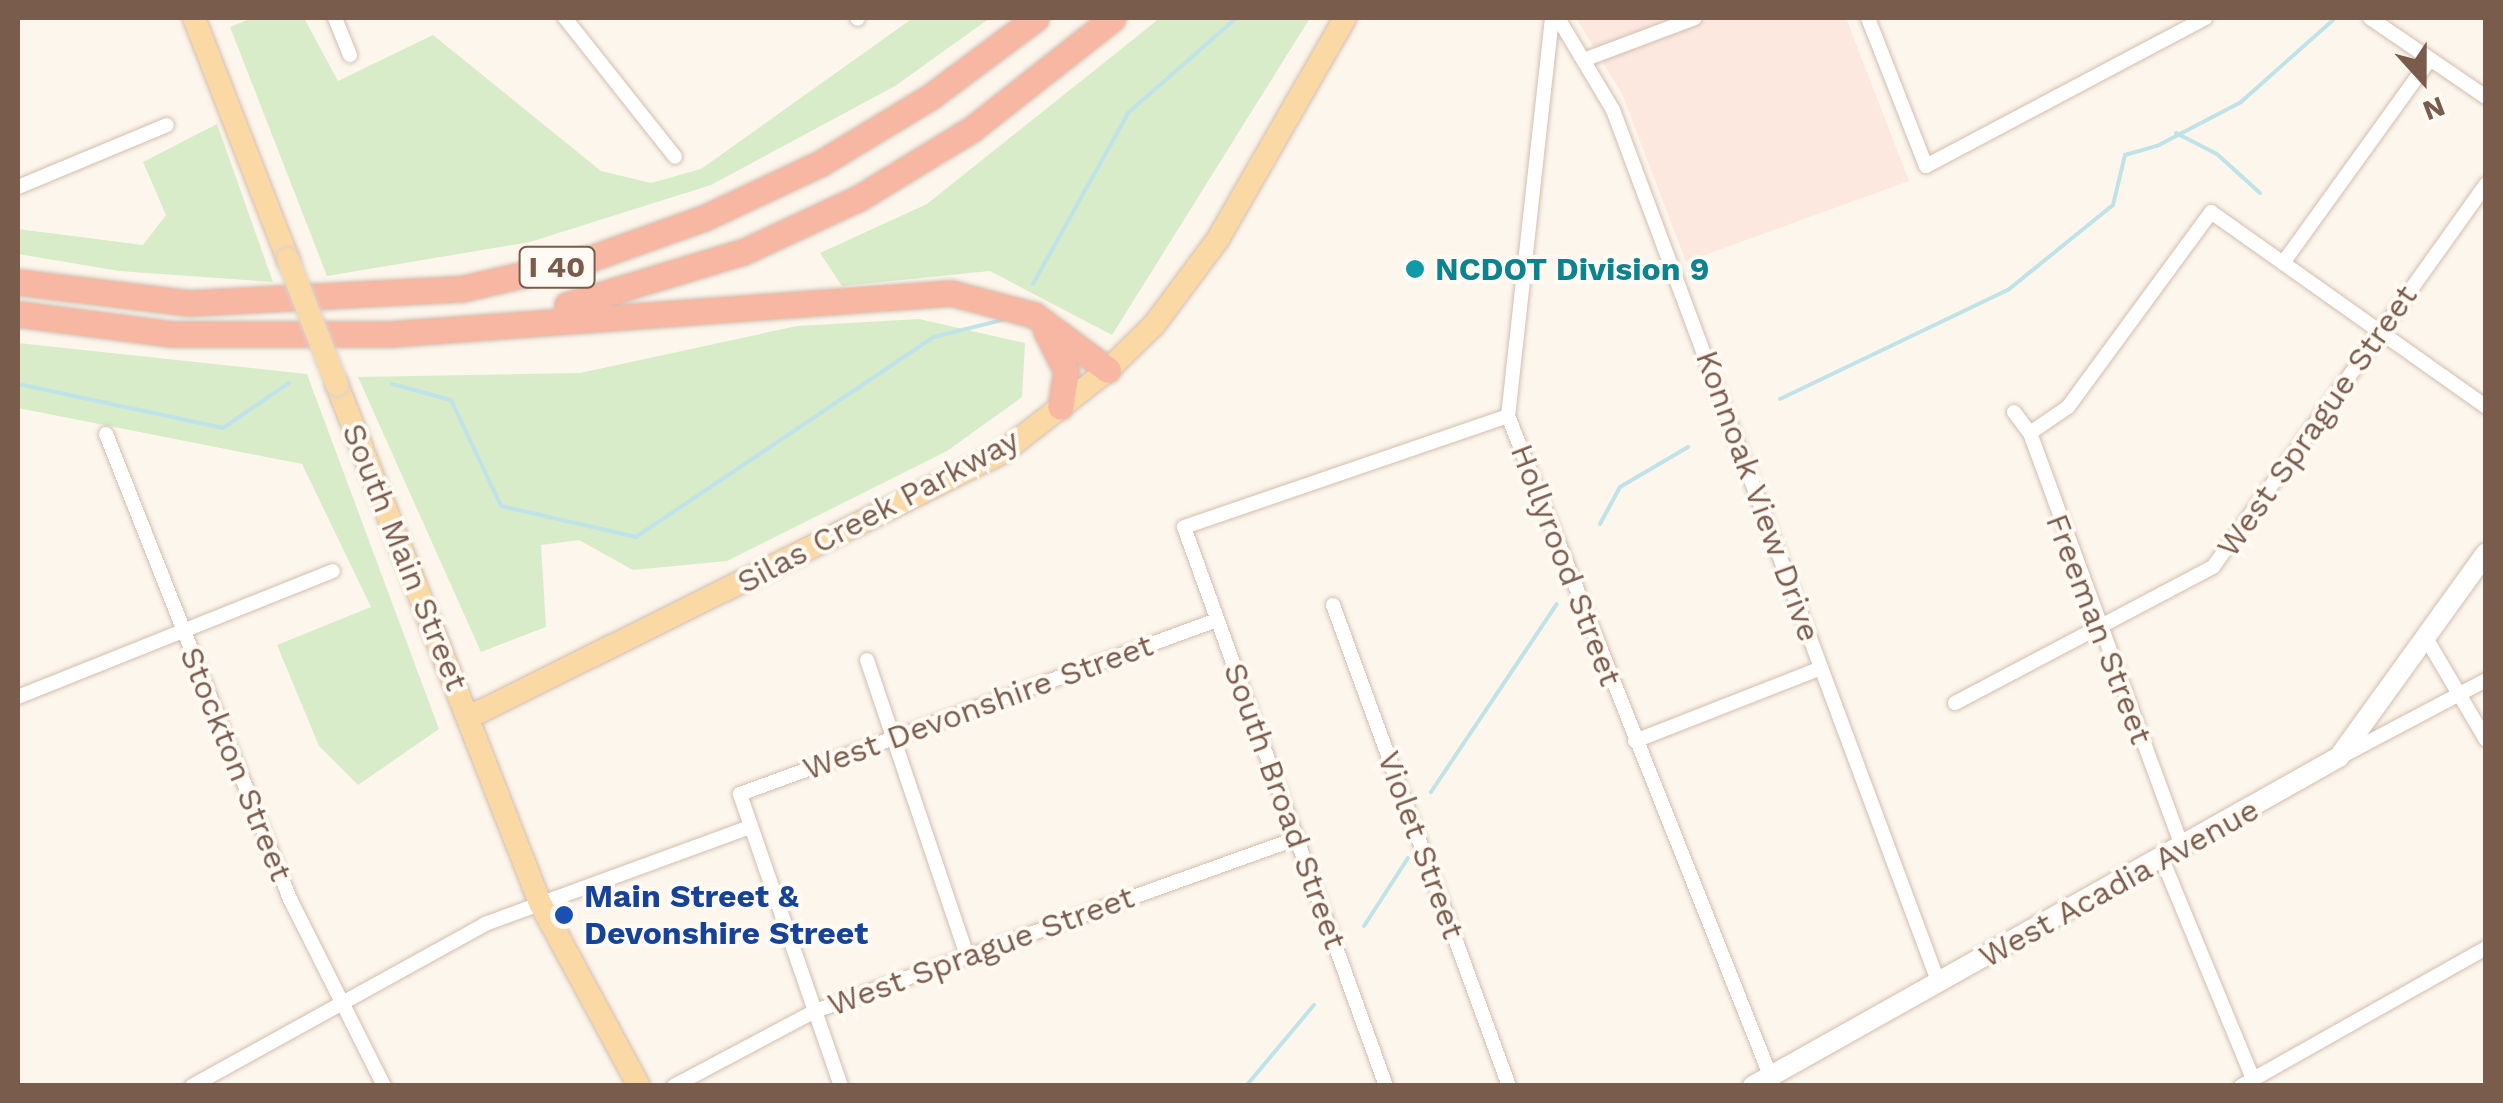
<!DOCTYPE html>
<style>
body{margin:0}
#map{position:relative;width:2503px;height:1103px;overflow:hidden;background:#fdf6ec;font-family:"Work Sans",sans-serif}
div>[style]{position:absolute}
.commercial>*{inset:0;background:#fde8e0}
.green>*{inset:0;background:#d8ecc9}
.stream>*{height:4px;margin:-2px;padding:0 2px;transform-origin:2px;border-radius:2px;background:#bfe3e8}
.roads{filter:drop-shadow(0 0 2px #d1beb0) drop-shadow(0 0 2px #d1beb0)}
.street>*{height:14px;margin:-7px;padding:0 7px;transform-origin:7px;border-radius:7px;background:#fff}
.secondary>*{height:20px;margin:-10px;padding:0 10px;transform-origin:10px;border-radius:10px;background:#fff}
.primary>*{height:22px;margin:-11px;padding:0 11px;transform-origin:11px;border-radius:11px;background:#fbd9a5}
.highway>*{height:25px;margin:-12.5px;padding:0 12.5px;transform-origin:12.5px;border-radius:12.5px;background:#f7b7a3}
.bridges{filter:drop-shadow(0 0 2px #dad1cd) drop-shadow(0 0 2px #dad1cd)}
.primary-bridge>*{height:22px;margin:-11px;padding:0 11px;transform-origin:11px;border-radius:11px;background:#fbd9a5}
.dots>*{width:28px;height:28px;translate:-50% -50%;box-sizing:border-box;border:5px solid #fffaf3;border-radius:50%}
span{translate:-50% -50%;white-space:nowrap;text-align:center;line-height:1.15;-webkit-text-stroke:8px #fffaf3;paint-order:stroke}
.shield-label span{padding:2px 8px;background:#fffaf3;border:2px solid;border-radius:8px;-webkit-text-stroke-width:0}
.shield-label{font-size:30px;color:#7a5c4d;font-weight:700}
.culture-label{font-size:32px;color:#0d838f;font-weight:700}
.left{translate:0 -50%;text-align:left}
.street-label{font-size:32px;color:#7a5c4d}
.transit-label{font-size:32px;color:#164399;font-weight:700}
.frame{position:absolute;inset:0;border:20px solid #7a5c4d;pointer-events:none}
.north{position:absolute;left:2373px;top:30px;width:100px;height:100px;-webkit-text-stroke:8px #fffaf3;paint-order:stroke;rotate:159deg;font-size:28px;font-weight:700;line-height:40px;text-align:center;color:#7a5c4d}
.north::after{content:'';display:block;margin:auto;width:35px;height:45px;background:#7a5c4d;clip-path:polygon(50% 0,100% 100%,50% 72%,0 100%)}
</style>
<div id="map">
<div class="commercial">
<i style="clip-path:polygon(1576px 18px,1846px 18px,1909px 181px,1686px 262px,1622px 94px)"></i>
</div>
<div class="green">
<i style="clip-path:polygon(252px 18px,304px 18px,338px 81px,433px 35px,601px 171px,651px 183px,701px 169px,913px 18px,990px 18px,895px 86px,711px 185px,530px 242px,327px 276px,230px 27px)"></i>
<i style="clip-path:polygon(1160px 18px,1310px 18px,1112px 335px,990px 271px,842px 286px,820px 253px,927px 204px)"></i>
<i style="clip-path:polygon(217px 124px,273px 282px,119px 271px,18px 254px,18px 229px,143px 245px,166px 215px,143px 162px)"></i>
<i style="clip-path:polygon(919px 319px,1025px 343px,1022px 397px,947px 451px,727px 561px,633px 570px,579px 540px,541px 545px,546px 627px,481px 652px,358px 377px,580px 373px,797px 326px)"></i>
<i style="clip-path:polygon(18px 343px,307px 374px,439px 729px,358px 785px,319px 746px,277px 645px,371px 607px,302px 464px,18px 408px)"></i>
</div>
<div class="stream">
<i style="left:2176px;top:133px;width:46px;rotate:27.1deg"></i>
<i style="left:2217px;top:154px;width:58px;rotate:42.2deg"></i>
<i style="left:1033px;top:284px;width:196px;rotate:-60.9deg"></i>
<i style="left:1128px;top:113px;width:144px;rotate:-41.3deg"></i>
<i style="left:18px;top:384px;width:210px;rotate:12.1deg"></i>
<i style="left:223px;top:428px;width:80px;rotate:-34.3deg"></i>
<i style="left:392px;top:384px;width:61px;rotate:15.2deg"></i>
<i style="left:451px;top:400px;width:117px;rotate:64.7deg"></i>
<i style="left:501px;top:506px;width:139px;rotate:12.9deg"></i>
<i style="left:636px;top:537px;width:359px;rotate:-33.9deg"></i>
<i style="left:934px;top:337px;width:74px;rotate:-14deg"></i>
<i style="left:1780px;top:399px;width:253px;rotate:-25.6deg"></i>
<i style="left:2008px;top:290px;width:135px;rotate:-39deg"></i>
<i style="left:2113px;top:205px;width:51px;rotate:-76.5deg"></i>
<i style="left:2125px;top:155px;width:33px;rotate:-16deg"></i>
<i style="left:2157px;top:146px;width:95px;rotate:-27.6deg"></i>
<i style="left:2241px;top:102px;width:123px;rotate:-41.7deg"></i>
<i style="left:1600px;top:524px;width:42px;rotate:-61.6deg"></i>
<i style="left:1620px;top:487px;width:79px;rotate:-30.5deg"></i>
<i style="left:1431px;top:792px;width:226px;rotate:-56.2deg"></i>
<i style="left:1364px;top:926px;width:81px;rotate:-57.1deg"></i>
<i style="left:1246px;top:1086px;width:106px;rotate:-50deg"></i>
</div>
<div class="roads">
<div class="street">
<i style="left:335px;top:18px;width:40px;rotate:68deg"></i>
<i style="left:565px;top:18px;width:177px;rotate:51.6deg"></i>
<i style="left:857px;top:18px;width:1px;rotate:45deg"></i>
<i style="left:1552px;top:18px;width:400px;rotate:96.3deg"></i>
<i style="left:1508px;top:416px;width:720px;rotate:68.32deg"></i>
<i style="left:1558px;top:18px;width:107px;rotate:59.1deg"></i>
<i style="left:1613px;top:110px;width:933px;rotate:69.54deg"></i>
<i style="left:1868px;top:18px;width:159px;rotate:68.6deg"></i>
<i style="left:1926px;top:166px;width:316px;rotate:-27.9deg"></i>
<i style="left:2370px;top:18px;width:140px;rotate:34.3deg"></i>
<i style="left:1586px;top:59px;width:116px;rotate:-20.6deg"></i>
<i style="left:18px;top:187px;width:161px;rotate:-22.6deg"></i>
<i style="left:2283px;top:263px;width:251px;rotate:-54.2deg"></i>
<i style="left:2014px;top:412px;width:26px;rotate:53deg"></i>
<i style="left:2030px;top:433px;width:442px;rotate:69.8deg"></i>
<i style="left:2030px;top:433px;width:46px;rotate:-34.4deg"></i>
<i style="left:2068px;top:407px;width:242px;rotate:-53.7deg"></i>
<i style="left:2211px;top:212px;width:337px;rotate:35.3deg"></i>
<i style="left:106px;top:434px;width:500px;rotate:68.41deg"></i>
<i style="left:290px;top:899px;width:209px;rotate:63.3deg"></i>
<i style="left:1333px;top:605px;width:512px;rotate:69.9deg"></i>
<i style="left:2426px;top:638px;width:118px;rotate:59.5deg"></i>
<i style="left:867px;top:660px;width:311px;rotate:71.3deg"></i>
<i style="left:18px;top:697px;width:339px;rotate:-21.8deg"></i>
<i style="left:1955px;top:703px;width:292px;rotate:-27.8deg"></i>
<i style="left:2213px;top:567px;width:470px;rotate:-54.5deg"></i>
<i style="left:1635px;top:741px;width:200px;rotate:-21.4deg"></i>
<i style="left:2344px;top:755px;width:161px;rotate:-27.8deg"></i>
<i style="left:2162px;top:859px;width:238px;rotate:67.5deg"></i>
<i style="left:192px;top:1086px;width:335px;rotate:-28.9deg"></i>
<i style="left:485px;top:924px;width:282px;rotate:-20.1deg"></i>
<i style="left:674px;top:1086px;width:160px;rotate:-28deg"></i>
<i style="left:815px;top:1011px;width:513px;rotate:-19.71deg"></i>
<i style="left:841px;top:1086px;width:309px;rotate:-109.1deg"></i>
<i style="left:740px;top:794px;width:508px;rotate:-20.04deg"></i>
<i style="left:1386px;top:1086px;width:594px;rotate:-109.87deg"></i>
<i style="left:1184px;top:527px;width:342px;rotate:-18.9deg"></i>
<i style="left:2241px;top:1086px;width:281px;rotate:-29.4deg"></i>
</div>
<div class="secondary">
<i style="left:1753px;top:1086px;width:672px;rotate:-29.31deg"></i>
<i style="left:2339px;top:757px;width:251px;rotate:-54.2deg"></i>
</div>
<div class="primary">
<i style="left:194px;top:18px;width:259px;rotate:68.7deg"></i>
<i style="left:337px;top:385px;width:556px;rotate:68.6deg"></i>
<i style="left:540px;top:903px;width:208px;rotate:61.6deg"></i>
<i style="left:469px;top:717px;width:596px;rotate:-26.39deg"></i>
<i style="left:1003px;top:452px;width:133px;rotate:-38deg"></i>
<i style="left:1108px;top:370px;width:64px;rotate:-44.4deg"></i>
<i style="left:1154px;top:325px;width:107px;rotate:-53.3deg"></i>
<i style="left:1218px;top:239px;width:255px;rotate:-60.1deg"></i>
</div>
<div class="highway">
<i style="left:18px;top:282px;width:173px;rotate:7deg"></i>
<i style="left:190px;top:303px;width:271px;rotate:-3deg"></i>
<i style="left:461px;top:289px;width:128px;rotate:-13.1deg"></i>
<i style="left:586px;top:260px;width:125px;rotate:-19.6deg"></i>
<i style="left:704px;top:218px;width:129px;rotate:-25.2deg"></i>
<i style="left:821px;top:163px;width:127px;rotate:-31.2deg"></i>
<i style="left:930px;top:97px;width:132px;rotate:-36.7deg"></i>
<i style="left:567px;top:305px;width:184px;rotate:-16.8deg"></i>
<i style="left:743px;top:252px;width:128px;rotate:-25deg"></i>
<i style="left:859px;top:198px;width:132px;rotate:-31.4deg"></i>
<i style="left:972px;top:129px;width:179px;rotate:-38.2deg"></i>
<i style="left:18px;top:314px;width:154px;rotate:7.4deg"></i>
<i style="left:171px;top:334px;width:219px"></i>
<i style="left:390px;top:334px;width:562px;rotate:-4.18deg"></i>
<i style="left:951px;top:293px;width:86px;rotate:14.8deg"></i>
<i style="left:1034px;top:315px;width:92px;rotate:36.6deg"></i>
<i style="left:1046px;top:331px;width:45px;rotate:63.4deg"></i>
<i style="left:1066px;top:371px;width:36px;rotate:99deg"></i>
</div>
</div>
<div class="bridges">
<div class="primary-bridge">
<i style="left:288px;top:259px;width:135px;rotate:68.7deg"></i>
</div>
</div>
<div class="dots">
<i style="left:1415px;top:269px;background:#0f9aa8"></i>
<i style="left:564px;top:915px;background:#1a4fb4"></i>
</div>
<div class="shield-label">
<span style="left:557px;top:267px">I 40</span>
</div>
<div class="culture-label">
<span class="left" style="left:1435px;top:269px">NCDOT Division 9</span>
</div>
<div class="street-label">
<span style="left:2317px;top:421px;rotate:-55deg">West Sprague Street</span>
<span style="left:1758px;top:496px;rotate:70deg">Konnoak View Drive</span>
<span style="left:878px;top:511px;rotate:-28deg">Silas Creek Parkway</span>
<span style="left:405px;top:557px;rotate:68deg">South Main Street</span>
<span style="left:1566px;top:565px;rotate:69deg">Hollyrood Street</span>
<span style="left:2099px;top:629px;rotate:69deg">Freeman Street</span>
<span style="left:978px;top:707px;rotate:-20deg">West Devonshire Street</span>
<span style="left:236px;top:764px;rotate:68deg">Stockton Street</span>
<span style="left:1285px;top:806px;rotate:70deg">South Broad Street</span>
<span style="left:1421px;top:845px;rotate:70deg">Violet Street</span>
<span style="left:2119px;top:883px;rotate:-29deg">West Acadia Avenue</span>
<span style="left:981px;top:951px;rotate:-20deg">West Sprague Street</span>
</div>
<div class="transit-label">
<span class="left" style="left:584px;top:915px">Main Street &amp;<br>Devonshire Street</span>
</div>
<div class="frame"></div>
<div class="north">N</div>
</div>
